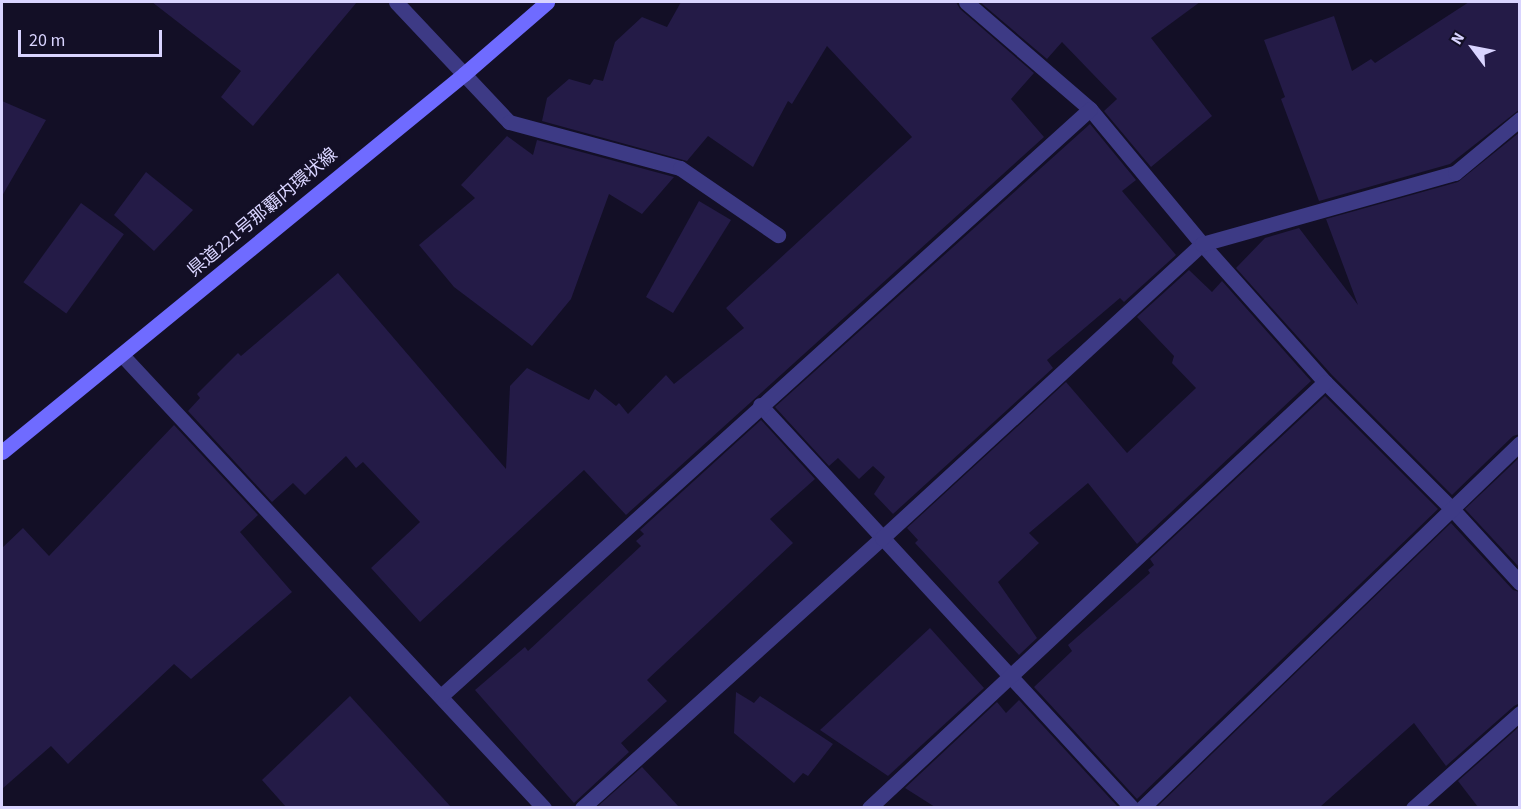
<!DOCTYPE html>
<meta charset="utf-8">
<style>
body{margin:0}
#map{position:relative;width:1521px;height:809px;overflow:hidden;background:#130f26;font-family:"Source Sans 3","Noto Sans JP",sans-serif}
div>[style]{position:absolute}
.building>*{inset:0;background:#241b47;transform-origin:0 0}
.minor>*{height:15px;margin:-7.5px;padding:0 7.5px;transform-origin:7.5px;border-radius:7.5px;background:#3d3a85}
.secondary>*{height:15px;margin:-7.5px;padding:0 7.5px;transform-origin:7.5px;border-radius:7.5px;background:#6f6bff}
span{translate:-50% -50%;white-space:nowrap;text-align:center;line-height:1.15;-webkit-text-stroke:5px #130f26;paint-order:stroke}
.street-label{font-size:18px;color:#d9d4ff}
.frame{position:absolute;inset:0;border:3px solid #d9d4ff;pointer-events:none}
.north{position:absolute;left:1443px;top:18px;width:60px;height:60px;-webkit-text-stroke:4px #130f26;paint-order:stroke;rotate:302deg;font-size:16px;font-weight:700;line-height:24px;text-align:center;color:#d9d4ff}
.north::after{content:'';display:block;margin:auto;width:21px;height:27px;background:#d9d4ff;clip-path:polygon(50% 0,100% 100%,50% 72%,0 100%)}
.scale{position:absolute;left:18px;top:30px;width:144px;height:27px;box-sizing:border-box;border:3px solid #d9d4ff;border-top:0;padding-left:8px;font-size:18px;line-height:21px;white-space:nowrap;color:#d9d4ff;-webkit-text-stroke:4px #130f26;paint-order:stroke}
</style>
<div id="map">
<div class="building">
<i style="clip-path:polygon(152px 2px,357px 2px,253px 126px,221px 97px,241px 71px)"></i>
<i style="clip-path:polygon(681px 2px,956px 2px,960px 9px,1034px 73px,1011px 99px,1044px 137px,626px 515px,584px 470px,420px 622px,371px 568px,420px 522px,363px 462px,356px 468px,346px 456px,305px 495px,293px 483px,272px 502px,188px 411px,200px 398px,197px 394px,238px 353px,241px 356px,338px 273px,506px 469px,510px 386px,527px 368px,589px 400px,595px 389px,616px 406px,619px 403px,628px 414px,666px 375px,674px 384px,744px 328px,726px 308px,912px 137px,827px 46px,792px 104px,788px 101px,753px 167px,708px 136px,687px 161px,542px 121px,547px 98px,569px 79px,590px 85px,594px 79px,603px 81px,615px 42px,642px 17px,667px 27px)"></i>
<i style="clip-path:polygon(980px 2px,1200px 2px,1151px 38px,1212px 116px,1151px 167px,1104px 111px,1117px 99px,1062px 42px,1047px 59px)"></i>
<i style="clip-path:polygon(1469px 2px,1520px 2px,1520px 109px,1450px 164px,1319px 201px,1281px 99px,1285px 97px,1264px 40px,1334px 16px,1352px 71px,1371px 59px,1375px 63px)"></i>
<i style="clip-path:polygon(2px 101px,46px 120px,2px 196px)"></i>
<i style="clip-path:polygon(1090px 124px,1136px 180px,1122px 191px,1176px 255px,1124px 302px,1120px 298px,1047px 360px,1053px 368px,893px 514px,874px 494px,885px 477px,873px 466px,859px 479px,838px 458px,829px 466px,775px 407px)"></i>
<i style="clip-path:polygon(1520px 132px,1520px 434px,1513px 436px,1452px 495px,1332px 375px,1236px 268px,1265px 238px,1299px 228px,1358px 305px,1326px 219px,1458px 182px)"></i>
<i style="clip-path:polygon(507px 136px,533px 155px,537px 140px,674px 177px,642px 214px,609px 194px,571px 299px,532px 346px,454px 287px,419px 245px,475px 198px,461px 185px)"></i>
<i style="clip-path:polygon(146px 172px,193px 210px,154px 251px,114px 215px)"></i>
<i style="clip-path:polygon(699px 201px,731px 220px,673px 313px,646px 297px)"></i>
<i style="left:81px;top:203px;width:53px;height:98px;rotate:36deg"></i>
<i style="clip-path:polygon(1189px 270px,1212px 292px,1222px 281px,1311px 381px,1137px 544px,1088px 483px,1029px 533px,1039px 543px,998px 582px,1037px 638px,1019px 655px,915px 543px,918px 540px,907px 528px,1066px 382px,1127px 453px,1196px 388px,1172px 363px,1174px 356px,1137px 317px)"></i>
<i style="clip-path:polygon(1325px 396px,1438px 509px,1137px 799px,1034px 687px,1072px 651px,1068px 645px,1150px 573px,1148px 570px,1154px 565px,1150px 559px)"></i>
<i style="clip-path:polygon(761px 420px,815px 479px,770px 519px,793px 543px,647px 680px,667px 701px,621px 743px,629px 752px,574px 803px,475px 690px,525px 647px,528px 651px,641px 546px,636px 541px,644px 534px,640px 530px)"></i>
<i style="clip-path:polygon(174px 425px,258px 515px,240px 532px,292px 592px,191px 679px,174px 664px,68px 764px,51px 746px,2px 789px,2px 548px,23px 528px,49px 556px)"></i>
<i style="clip-path:polygon(1520px 457px,1520px 568px,1465px 509px)"></i>
<i style="clip-path:polygon(1451px 523px,1513px 590px,1520px 592px,1520px 703px,1514px 706px,1446px 766px,1414px 723px,1320px 807px,1157px 807px)"></i>
<i style="clip-path:polygon(930px 628px,984px 688px,888px 776px,820px 730px)"></i>
<i style="clip-path:polygon(736px 692px,754px 703px,760px 696px,833px 744px,808px 776px,803px 773px,794px 783px,734px 733px)"></i>
<i style="clip-path:polygon(350px 696px,451px 807px,286px 807px,262px 780px)"></i>
<i style="clip-path:polygon(1019px 700px,1118px 807px,935px 807px,905px 788px,997px 702px,1006px 713px)"></i>
<i style="clip-path:polygon(1520px 726px,1520px 807px,1478px 807px,1458px 781px)"></i>
<i style="clip-path:polygon(642px 767px,679px 807px,597px 807px)"></i>
</div>
<div class="minor">
<i style="left:396px;top:2px;width:165px;rotate:46.7deg"></i>
<i style="left:509px;top:122px;width:177px;rotate:15.1deg"></i>
<i style="left:680px;top:168px;width:119px;rotate:34.4deg"></i>
<i style="left:966px;top:2px;width:164px;rotate:40.8deg"></i>
<i style="left:1090px;top:109px;width:175px;rotate:50.3deg"></i>
<i style="left:1202px;top:244px;width:185px;rotate:48.3deg"></i>
<i style="left:1325px;top:382px;width:181px;rotate:45deg"></i>
<i style="left:1453px;top:510px;width:99px;rotate:47.5deg"></i>
<i style="left:122px;top:355px;width:619px;rotate:47.03deg"></i>
<i style="left:760px;top:405px;width:548px;rotate:47.29deg"></i>
<i style="left:441px;top:696px;width:875px;rotate:-42.13deg"></i>
<i style="left:582px;top:808px;width:404px;rotate:-42deg"></i>
<i style="left:882px;top:538px;width:435px;rotate:-42.6deg"></i>
<i style="left:1202px;top:244px;width:263px;rotate:-15.7deg"></i>
<i style="left:1455px;top:173px;width:85px;rotate:-39.7deg"></i>
<i style="left:869px;top:808px;width:624px;rotate:-43.05deg"></i>
<i style="left:1142px;top:808px;width:525px;rotate:-44deg"></i>
<i style="left:1413px;top:808px;width:143px;rotate:-41.6deg"></i>
</div>
<div class="secondary">
<i style="left:2px;top:452px;width:597px;rotate:-39.29deg"></i>
<i style="left:464px;top:74px;width:110px;rotate:-40.9deg"></i>
</div>
<div class="street-label">
<span style="left:263px;top:213px;rotate:-40deg">県道221号那覇内環状線</span>
</div>
<div class="frame"></div>
<div class="north">N</div>
<div class="scale">20 m</div>
</div>
